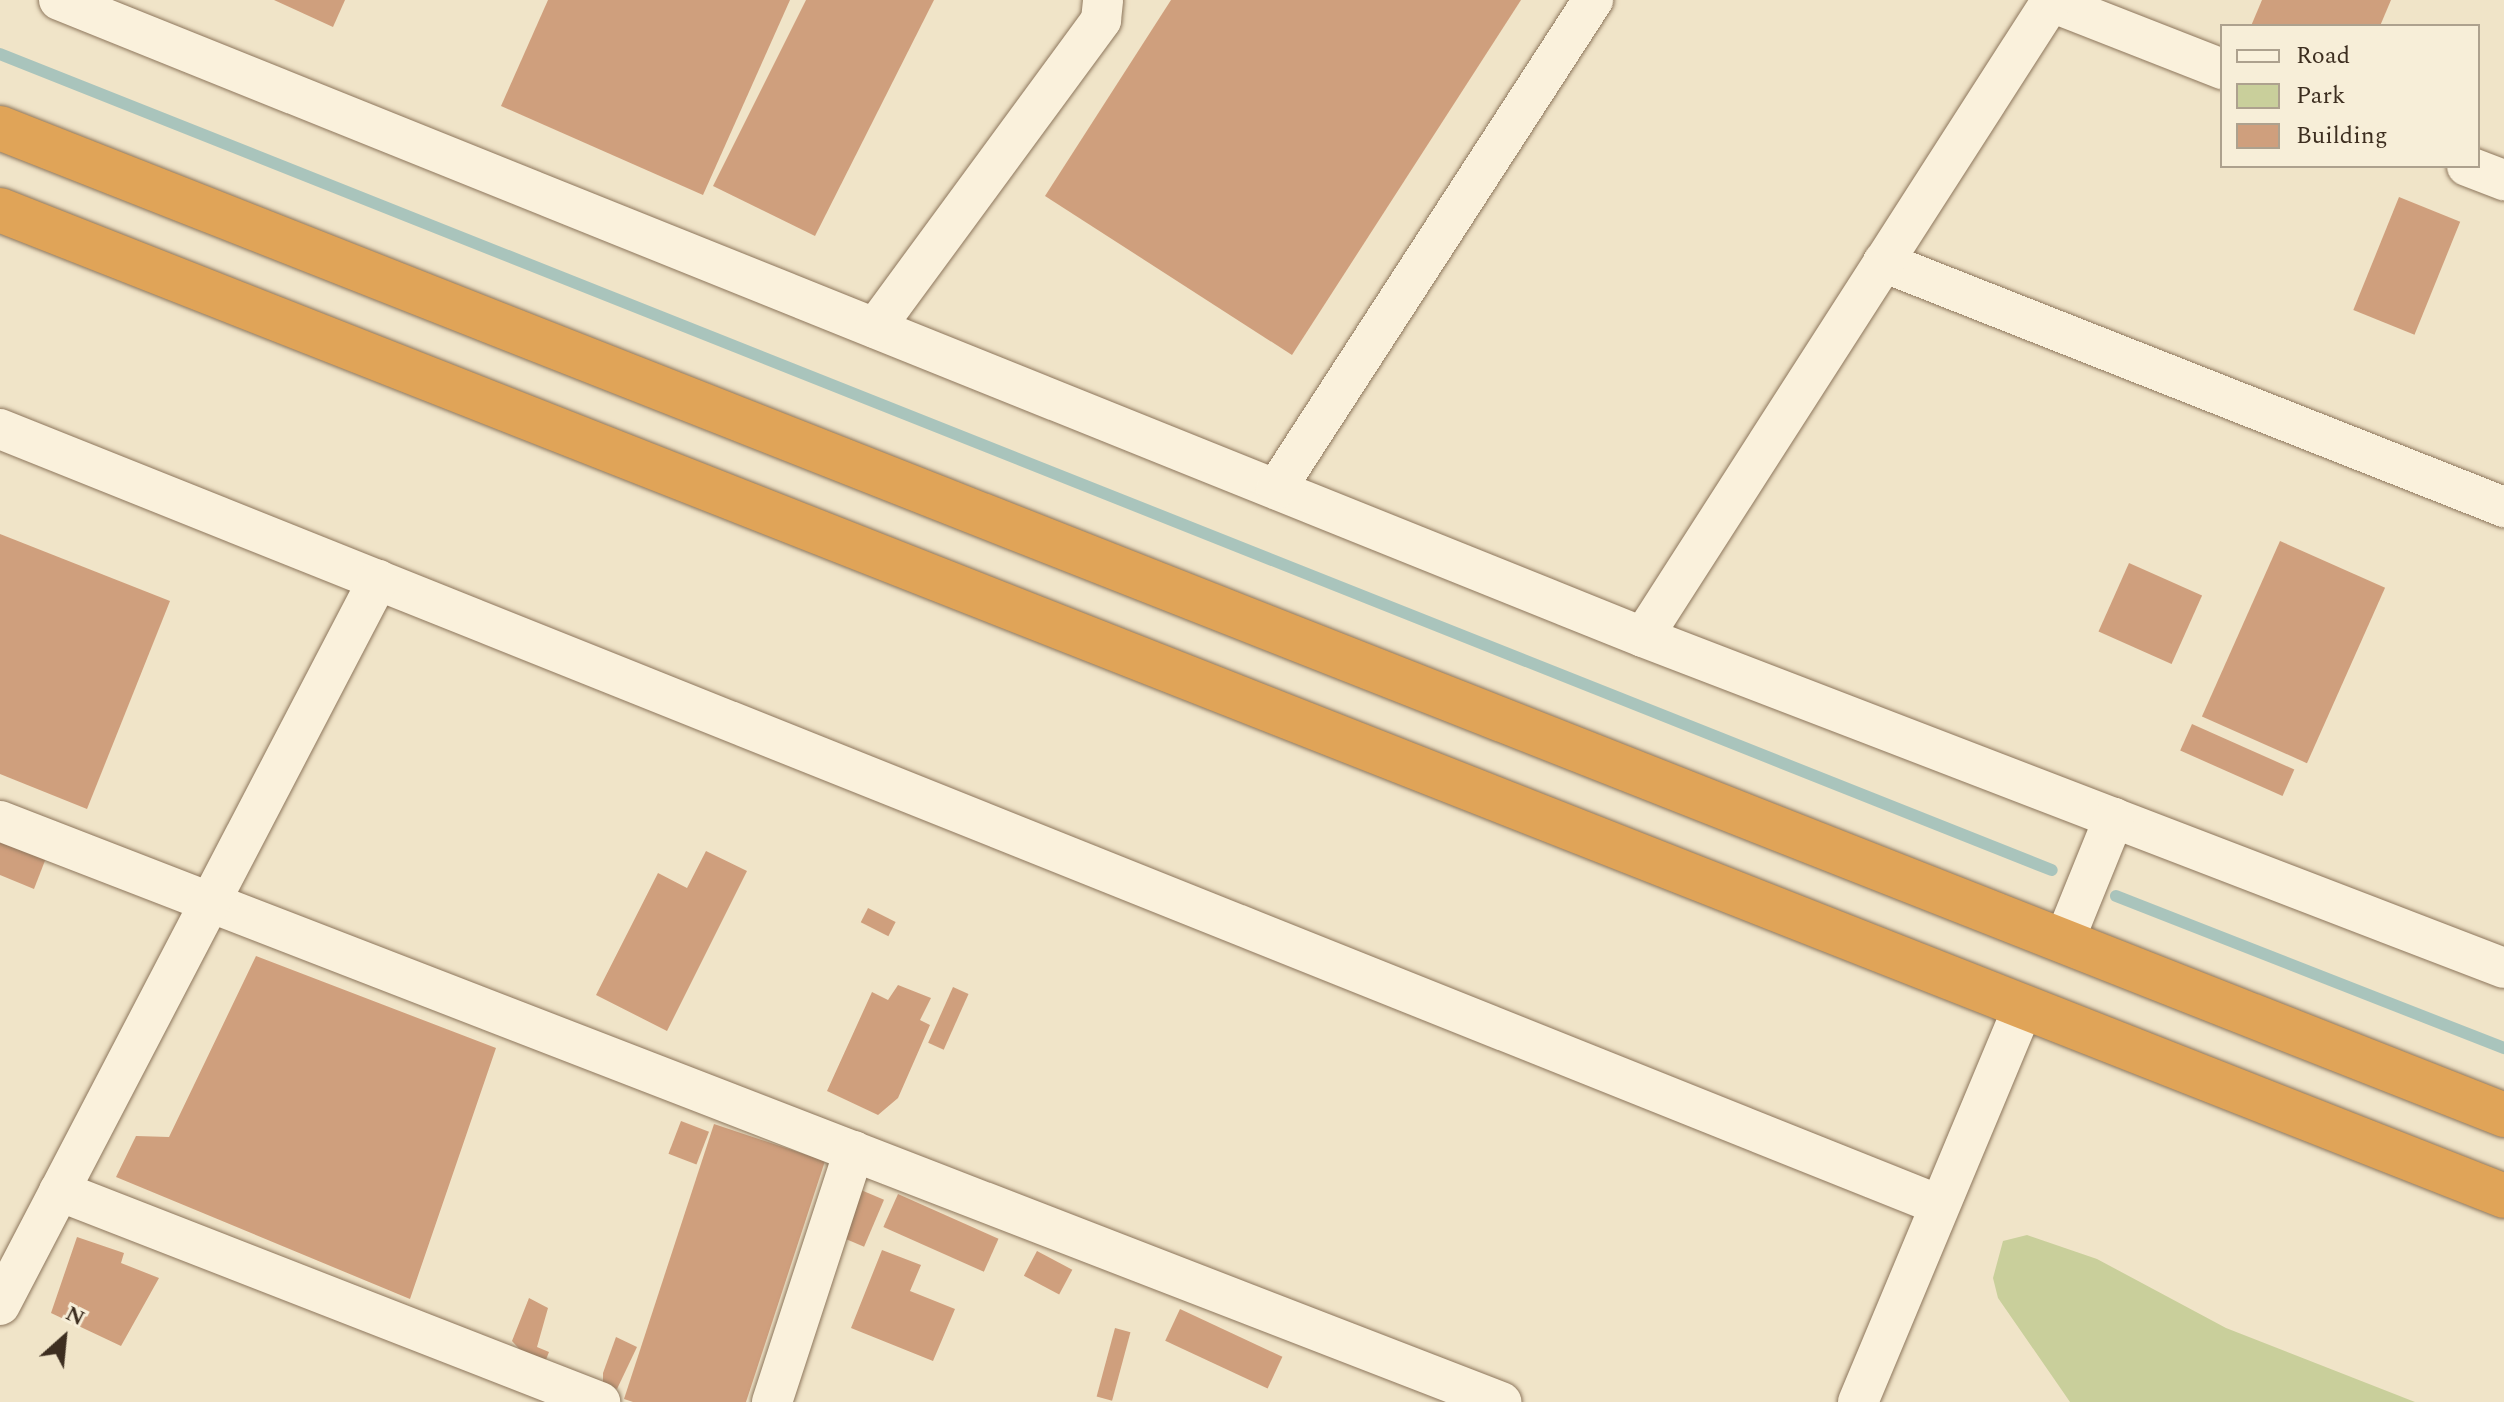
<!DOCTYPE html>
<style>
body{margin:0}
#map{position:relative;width:2504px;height:1402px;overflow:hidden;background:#f0e4c8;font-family:Spectral,serif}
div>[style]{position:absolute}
.green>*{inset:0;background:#c9cf9b}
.stream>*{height:12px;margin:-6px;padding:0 6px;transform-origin:6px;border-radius:6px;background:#a9c4bc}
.building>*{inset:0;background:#cf9f7d;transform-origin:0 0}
.roads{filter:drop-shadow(0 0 2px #8d765c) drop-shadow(0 0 2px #8d765c)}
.minor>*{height:40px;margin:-20px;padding:0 20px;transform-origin:20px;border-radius:20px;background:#faf1dc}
.highway>*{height:44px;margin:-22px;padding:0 22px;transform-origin:22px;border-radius:22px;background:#e0a458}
span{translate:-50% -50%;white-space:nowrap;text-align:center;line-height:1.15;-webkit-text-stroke:6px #f7eed8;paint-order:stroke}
.legend{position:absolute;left:2220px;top:24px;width:260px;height:144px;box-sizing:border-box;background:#f7eed8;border:2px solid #ada18e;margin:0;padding:10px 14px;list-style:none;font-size:24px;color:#3d2e20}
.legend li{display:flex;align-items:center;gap:16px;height:40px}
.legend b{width:40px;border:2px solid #ada18e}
.north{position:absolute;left:24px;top:1298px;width:80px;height:80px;-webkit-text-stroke:6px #f7eed8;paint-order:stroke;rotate:27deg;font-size:22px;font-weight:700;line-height:32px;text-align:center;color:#3d2e20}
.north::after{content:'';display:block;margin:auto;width:28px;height:36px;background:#3d2e20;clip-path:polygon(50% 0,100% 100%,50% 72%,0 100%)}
</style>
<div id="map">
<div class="green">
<i style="clip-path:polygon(2027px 1235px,2097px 1259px,2226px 1328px,2415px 1402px,2070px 1402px,1998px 1298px,1993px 1278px,2003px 1241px)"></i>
</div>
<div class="stream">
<i style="left:0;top:54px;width:2208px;rotate:21.69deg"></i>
<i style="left:2116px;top:896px;width:417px;rotate:21.4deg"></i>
</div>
<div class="building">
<i style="clip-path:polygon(274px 0,345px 0,333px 27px)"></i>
<i style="clip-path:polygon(548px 0,790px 0,703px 195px,501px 106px)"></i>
<i style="clip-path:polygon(806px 0,934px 0,815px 236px,713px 186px)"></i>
<i style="clip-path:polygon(1171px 0,1521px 0,1292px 355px,1045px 196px)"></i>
<i style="clip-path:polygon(2262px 0,2391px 0,2380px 26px,2251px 26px)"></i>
<i style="left:2399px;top:197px;width:66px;height:122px;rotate:22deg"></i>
<i style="clip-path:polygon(0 534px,170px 601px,87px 809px,0 774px)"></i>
<i style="left:2280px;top:541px;width:115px;height:192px;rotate:24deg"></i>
<i style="left:2129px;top:563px;width:80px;height:75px;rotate:24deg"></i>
<i style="left:2192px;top:724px;width:112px;height:29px;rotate:24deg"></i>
<i style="clip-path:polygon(0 839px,46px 858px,34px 889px,0 875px)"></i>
<i style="clip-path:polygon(706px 851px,747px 871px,667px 1031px,596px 995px,658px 873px,687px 888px)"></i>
<i style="left:868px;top:908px;width:31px;height:16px;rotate:27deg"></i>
<i style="clip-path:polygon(256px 956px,496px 1048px,410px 1299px,116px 1177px,136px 1136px,169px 1137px)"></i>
<i style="clip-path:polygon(898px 985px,931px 998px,920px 1020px,930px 1025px,898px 1098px,878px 1115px,827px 1091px,872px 992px,888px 1000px)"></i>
<i style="left:953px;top:987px;width:17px;height:61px;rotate:24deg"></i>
<i style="left:681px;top:1121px;width:30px;height:35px;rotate:21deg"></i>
<i style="clip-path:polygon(714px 1124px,825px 1161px,746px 1402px,633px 1402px,624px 1399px)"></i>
<i style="left:861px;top:1190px;width:25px;height:51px;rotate:23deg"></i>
<i style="left:898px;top:1194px;width:110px;height:36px;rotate:24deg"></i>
<i style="clip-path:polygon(77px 1237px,124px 1253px,121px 1263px,159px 1278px,121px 1346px,51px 1313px)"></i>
<i style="clip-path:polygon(882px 1250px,921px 1265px,910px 1291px,955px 1309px,933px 1361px,851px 1328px)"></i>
<i style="left:1037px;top:1251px;width:40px;height:28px;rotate:28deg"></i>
<i style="clip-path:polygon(529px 1298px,548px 1308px,537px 1347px,549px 1352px,541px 1372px,512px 1341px)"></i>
<i style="left:1180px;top:1309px;width:113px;height:35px;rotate:25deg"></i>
<i style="left:1115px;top:1328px;width:16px;height:71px;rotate:15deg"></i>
<i style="clip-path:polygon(616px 1337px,637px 1347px,617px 1389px,603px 1383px,603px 1373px)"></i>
</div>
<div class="roads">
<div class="minor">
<i style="left:59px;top:0;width:1707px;rotate:21.91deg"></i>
<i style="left:1643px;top:637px;width:922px;rotate:21.03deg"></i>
<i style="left:2051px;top:2px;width:184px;rotate:21.4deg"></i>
<i style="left:2467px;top:166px;width:40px;rotate:21deg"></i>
<i style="left:1883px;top:262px;width:668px;rotate:21.53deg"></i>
<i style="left:875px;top:328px;width:382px;rotate:-53.7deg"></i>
<i style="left:1101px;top:20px;width:20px;rotate:-84deg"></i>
<i style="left:0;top:429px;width:2086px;rotate:21.81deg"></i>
<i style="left:1276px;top:489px;width:583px;rotate:-57.05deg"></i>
<i style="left:1643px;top:637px;width:757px;rotate:-57.3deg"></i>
<i style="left:0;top:821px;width:1610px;rotate:21.16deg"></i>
<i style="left:2064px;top:941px;width:133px;rotate:-67.9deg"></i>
<i style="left:59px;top:1191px;width:581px;rotate:21.31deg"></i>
<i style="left:0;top:1305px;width:818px;rotate:-62.46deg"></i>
<i style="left:772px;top:1402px;width:264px;rotate:-71.9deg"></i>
<i style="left:1858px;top:1402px;width:428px;rotate:-67.3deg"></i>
</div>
<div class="highway">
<i style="left:0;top:128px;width:2692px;rotate:21.51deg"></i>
<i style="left:0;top:210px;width:2691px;rotate:21.49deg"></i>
</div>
</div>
<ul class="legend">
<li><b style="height:10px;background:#faf1dc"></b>Road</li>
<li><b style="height:22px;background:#c9cf9b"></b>Park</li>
<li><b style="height:22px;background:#cf9f7d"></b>Building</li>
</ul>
<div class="north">N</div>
</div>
